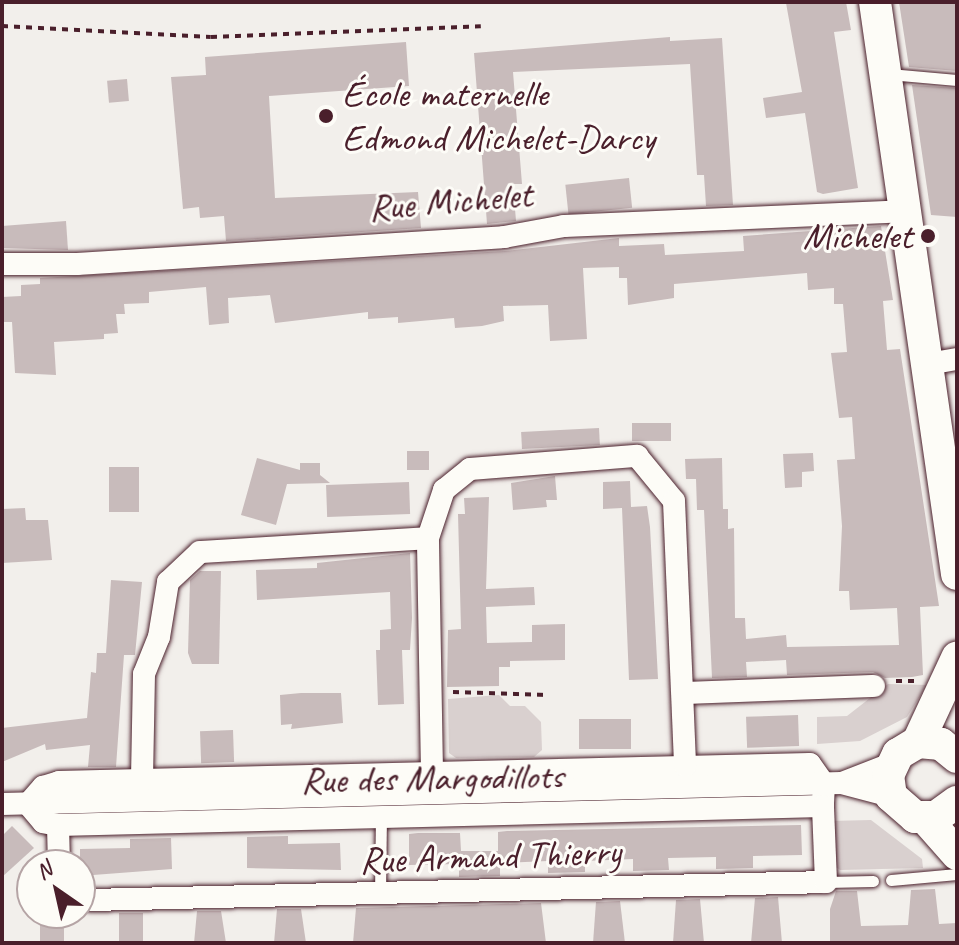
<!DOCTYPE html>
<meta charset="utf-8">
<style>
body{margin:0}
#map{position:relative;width:959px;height:945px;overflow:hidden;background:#f2efeb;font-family:Caveat,sans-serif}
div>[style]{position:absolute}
.green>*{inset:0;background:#d9d0cf}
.building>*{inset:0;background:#c8bbbb;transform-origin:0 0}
.path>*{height:4px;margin-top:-2px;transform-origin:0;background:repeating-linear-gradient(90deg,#4a1f2b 0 6px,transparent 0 12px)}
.roads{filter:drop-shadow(0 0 2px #4a1f2b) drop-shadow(0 0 2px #4a1f2b)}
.lane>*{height:11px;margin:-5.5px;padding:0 5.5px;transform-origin:5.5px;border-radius:5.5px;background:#fdfcf7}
.street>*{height:22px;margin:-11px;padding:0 11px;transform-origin:11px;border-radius:11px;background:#fdfcf7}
.secondary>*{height:32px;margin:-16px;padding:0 16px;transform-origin:16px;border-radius:16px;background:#fdfcf7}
.dots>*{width:22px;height:22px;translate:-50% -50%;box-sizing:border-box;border:4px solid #fdfcf7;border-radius:50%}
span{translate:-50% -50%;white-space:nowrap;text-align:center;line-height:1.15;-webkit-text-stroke:6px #fdfcf7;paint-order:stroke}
.poi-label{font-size:38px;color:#4a1f2b}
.left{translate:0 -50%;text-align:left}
.right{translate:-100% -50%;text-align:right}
.street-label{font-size:38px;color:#4a1f2b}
.frame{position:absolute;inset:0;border:4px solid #4a1f2b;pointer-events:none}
.north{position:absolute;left:16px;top:849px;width:80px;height:80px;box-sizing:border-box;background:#fdfcf7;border:2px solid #b5a4a5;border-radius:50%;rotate:326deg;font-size:22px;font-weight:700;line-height:32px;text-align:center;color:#4a1f2b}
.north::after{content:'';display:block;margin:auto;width:28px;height:36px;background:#4a1f2b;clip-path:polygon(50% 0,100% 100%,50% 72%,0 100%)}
</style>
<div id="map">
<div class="green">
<i style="clip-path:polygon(888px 684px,927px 685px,907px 717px,860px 741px,817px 744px,817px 717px,847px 716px)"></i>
<i style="clip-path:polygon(499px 695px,510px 706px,525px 706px,541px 722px,542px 750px,534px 757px,456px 758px,449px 753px,448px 699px)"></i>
<i style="clip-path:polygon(871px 820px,922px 859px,923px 868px,840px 870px,831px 863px,830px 821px)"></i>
</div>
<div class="building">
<i style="clip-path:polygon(846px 2px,851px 30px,834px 32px,858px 188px,823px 194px,817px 192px,805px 113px,766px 118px,763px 98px,802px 92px,786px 3px)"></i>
<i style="clip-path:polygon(899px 2px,957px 2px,957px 71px,909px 67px)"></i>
<i style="clip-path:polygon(670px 37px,670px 41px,722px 38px,733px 205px,706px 206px,704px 175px,697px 175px,690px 64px,513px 72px,522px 184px,513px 184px,516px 221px,487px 224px,474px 53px)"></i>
<i style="clip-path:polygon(406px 42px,409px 86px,269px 96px,275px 198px,418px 192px,421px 228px,226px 241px,224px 216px,200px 218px,199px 207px,183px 209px,171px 77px,206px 75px,205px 57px)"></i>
<i style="left:127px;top:79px;width:22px;height:20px;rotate:85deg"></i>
<i style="clip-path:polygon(912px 85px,957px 88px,957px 217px,931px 215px)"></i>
<i style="left:629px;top:178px;width:30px;height:64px;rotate:84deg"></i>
<i style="clip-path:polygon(66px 221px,68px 250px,2px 248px,2px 226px)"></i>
<i style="clip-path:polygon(881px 226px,893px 300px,883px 301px,887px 350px,900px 349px,939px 606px,920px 607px,923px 675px,912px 677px,885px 678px,873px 672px,787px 675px,786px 660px,746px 662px,747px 677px,712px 678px,704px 510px,697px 510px,696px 479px,686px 479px,685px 459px,722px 458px,723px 509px,728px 509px,728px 529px,734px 528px,735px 618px,745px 618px,746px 639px,786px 635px,787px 647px,899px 645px,897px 608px,850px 610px,849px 591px,839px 591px,842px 526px,837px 460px,855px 459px,852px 417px,839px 418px,831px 353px,847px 352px,843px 304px,834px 304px,834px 288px,808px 290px,807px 273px,674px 284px,674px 298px,628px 305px,627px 278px,619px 278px,619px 267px,583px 268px,587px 339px,550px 341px,548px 305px,503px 306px,504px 321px,482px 326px,455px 328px,454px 318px,398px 323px,398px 317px,368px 319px,368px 312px,275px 323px,270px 295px,228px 298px,229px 323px,209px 325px,206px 287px,149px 292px,149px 303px,124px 304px,125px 314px,116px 314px,118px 333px,104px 334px,104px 339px,54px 342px,56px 375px,15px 373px,12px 322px,2px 322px,2px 297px,21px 296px,21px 285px,40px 284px,40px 278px,505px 251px,619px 238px,619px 246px,664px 244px,665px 255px,744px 251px,743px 236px)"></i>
<i style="left:671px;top:423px;width:18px;height:39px;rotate:90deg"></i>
<i style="left:599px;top:428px;width:17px;height:78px;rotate:87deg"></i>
<i style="left:407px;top:451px;width:22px;height:19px"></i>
<i style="clip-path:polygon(813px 453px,814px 471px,802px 472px,802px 487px,785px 488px,783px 454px)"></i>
<i style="clip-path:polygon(257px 458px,300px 470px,300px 463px,320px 463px,320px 475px,330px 483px,287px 484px,276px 525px,241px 515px)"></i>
<i style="left:109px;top:467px;width:30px;height:45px"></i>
<i style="clip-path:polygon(555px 476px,557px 500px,546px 500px,547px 507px,513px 510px,511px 483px)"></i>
<i style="clip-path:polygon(630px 481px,631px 507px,647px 506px,650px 527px,658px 679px,629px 680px,622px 508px,603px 509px,603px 482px)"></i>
<i style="left:409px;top:482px;width:32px;height:83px;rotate:88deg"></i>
<i style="clip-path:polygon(489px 497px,486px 589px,534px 587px,535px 605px,486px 607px,487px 643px,532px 642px,532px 625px,565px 624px,565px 660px,510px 661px,510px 667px,499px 667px,499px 686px,447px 687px,448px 630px,461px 629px,458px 514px,465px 514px,464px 498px)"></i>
<i style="clip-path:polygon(25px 508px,26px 520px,48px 520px,52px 560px,2px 563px,2px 509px)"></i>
<i style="clip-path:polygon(410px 553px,412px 618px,410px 650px,402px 650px,404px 704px,378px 705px,376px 650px,380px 650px,380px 630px,391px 629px,390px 592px,257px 600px,256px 570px,317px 568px,317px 563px)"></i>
<i style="clip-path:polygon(200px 571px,221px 571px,219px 664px,192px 664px,188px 653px,190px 580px)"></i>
<i style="clip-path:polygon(111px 580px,142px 582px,135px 655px,124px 655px,116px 767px,88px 767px,90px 745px,46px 750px,45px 744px,2px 762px,2px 728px,87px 718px,91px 672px,96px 673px,97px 653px,106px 653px)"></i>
<i style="clip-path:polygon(301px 693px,341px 693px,343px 723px,291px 729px,292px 724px,281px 725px,280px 695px)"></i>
<i style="left:798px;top:715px;width:31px;height:52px;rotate:88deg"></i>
<i style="left:631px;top:719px;width:30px;height:52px;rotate:90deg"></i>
<i style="left:233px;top:730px;width:32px;height:33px;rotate:88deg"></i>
<i style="clip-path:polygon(801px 825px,802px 855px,753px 856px,753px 868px,716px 869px,716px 857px,668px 858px,669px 870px,633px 871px,633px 859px,585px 861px,585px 872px,548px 873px,548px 861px,500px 863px,500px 876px,459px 877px,459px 864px,409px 865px,409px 834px,418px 833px,460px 833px,461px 851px,498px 851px,498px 832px,507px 831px)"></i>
<i style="clip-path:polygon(12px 826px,34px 848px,2px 877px,2px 836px)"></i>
<i style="clip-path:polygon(288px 836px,288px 844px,340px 843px,341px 870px,247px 868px,247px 837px)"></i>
<i style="clip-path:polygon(171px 838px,172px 869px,80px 876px,80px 849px,130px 848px,130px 839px)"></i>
<i style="clip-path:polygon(935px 889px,939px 924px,957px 923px,957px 943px,830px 943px,830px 909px,836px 891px,857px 891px,861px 926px,908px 925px,911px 890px)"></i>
<i style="clip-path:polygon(778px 897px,782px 943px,751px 943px,755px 898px)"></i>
<i style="clip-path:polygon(700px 899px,704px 943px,673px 943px,676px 900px)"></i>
<i style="clip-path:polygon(620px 901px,625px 943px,593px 943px,596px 902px)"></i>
<i style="clip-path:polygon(541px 903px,546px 943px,353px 943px,356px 908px)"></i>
<i style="clip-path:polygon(277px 909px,301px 909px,306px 943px,274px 943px)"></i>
<i style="clip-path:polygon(197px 911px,221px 911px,226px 943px,194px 943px)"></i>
<i style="left:40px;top:913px;width:24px;height:30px"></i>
<i style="left:119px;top:913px;width:24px;height:30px"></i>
</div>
<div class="path">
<i style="left:2px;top:26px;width:209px;rotate:3deg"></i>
<i style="left:211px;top:37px;width:270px;rotate:-2.3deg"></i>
<i style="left:896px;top:681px;width:20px"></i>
<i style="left:453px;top:692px;width:95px;rotate:1.8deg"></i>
</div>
<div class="roads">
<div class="lane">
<i style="left:889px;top:74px;width:68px;rotate:5deg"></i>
<i style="left:891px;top:880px;width:66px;rotate:-5.2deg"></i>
<i style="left:826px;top:882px;width:47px;rotate:-1.2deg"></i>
<i style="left:380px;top:895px;width:79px;rotate:-89.3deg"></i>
</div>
<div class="street">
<i style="left:2px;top:264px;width:75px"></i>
<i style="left:77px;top:264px;width:428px;rotate:-3.6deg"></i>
<i style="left:504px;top:237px;width:61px;rotate:-10.4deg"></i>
<i style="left:564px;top:226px;width:340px;rotate:-2.5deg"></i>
<i style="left:928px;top:364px;width:29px;rotate:-10deg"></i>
<i style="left:683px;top:693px;width:191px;rotate:-2.1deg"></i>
<i style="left:810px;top:764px;width:24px;rotate:55deg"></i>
<i style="left:824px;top:784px;width:22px;rotate:93deg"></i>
<i style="left:823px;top:806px;width:765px;rotate:178.58deg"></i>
<i style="left:58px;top:825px;width:15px;rotate:-169deg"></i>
<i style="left:43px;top:822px;width:23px;rotate:-130deg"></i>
<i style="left:28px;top:804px;width:23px;rotate:-49deg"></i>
<i style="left:43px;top:787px;width:17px;rotate:-17deg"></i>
<i style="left:59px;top:782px;width:751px;rotate:-1.37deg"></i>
<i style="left:432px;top:772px;width:234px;rotate:-91deg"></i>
<i style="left:428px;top:538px;width:51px;rotate:-71.6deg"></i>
<i style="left:444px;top:490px;width:33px;rotate:-39deg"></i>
<i style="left:470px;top:469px;width:168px;rotate:-4.5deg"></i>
<i style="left:637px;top:456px;width:58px;rotate:50.6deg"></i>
<i style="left:674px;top:501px;width:265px;rotate:87.6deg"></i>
<i style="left:142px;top:778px;width:104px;rotate:-88.9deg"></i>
<i style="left:144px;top:674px;width:40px;rotate:-68deg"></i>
<i style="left:159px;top:637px;width:56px;rotate:-80.7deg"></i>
<i style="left:168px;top:582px;width:44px;rotate:-43.2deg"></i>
<i style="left:200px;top:552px;width:228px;rotate:-3.5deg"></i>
<i style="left:842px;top:783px;width:53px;rotate:-21.2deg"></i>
<i style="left:2px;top:804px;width:840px;rotate:-1.43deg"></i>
<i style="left:842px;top:783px;width:51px;rotate:14.9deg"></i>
<i style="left:58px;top:825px;width:40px;rotate:88.6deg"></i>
<i style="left:80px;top:895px;width:12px;rotate:24deg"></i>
<i style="left:91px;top:900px;width:735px;rotate:-1.4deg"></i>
<i style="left:826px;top:882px;width:76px;rotate:-92.3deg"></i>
</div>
<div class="secondary">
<i style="left:875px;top:2px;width:578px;rotate:81.84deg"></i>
<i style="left:918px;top:742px;width:93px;rotate:-65.1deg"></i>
<i style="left:957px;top:757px;width:21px;rotate:-141deg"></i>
<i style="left:941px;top:744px;width:23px;rotate:-175deg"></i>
<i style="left:918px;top:742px;width:23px;rotate:149deg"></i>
<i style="left:898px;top:754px;width:23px;rotate:115deg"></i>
<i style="left:888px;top:775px;width:21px;rotate:82deg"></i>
<i style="left:891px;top:796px;width:32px;rotate:41deg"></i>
<i style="left:915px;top:817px;width:21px"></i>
<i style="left:936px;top:817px;width:26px;rotate:-36deg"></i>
<i style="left:926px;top:819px;width:47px;rotate:48.5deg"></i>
</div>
</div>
<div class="dots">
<i style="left:326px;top:116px;background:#4a1f2b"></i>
<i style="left:928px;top:236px;background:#4a1f2b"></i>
</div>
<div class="poi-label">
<span class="left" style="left:342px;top:116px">École maternelle<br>Edmond Michelet-Darcy</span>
<span class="right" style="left:912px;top:236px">Michelet</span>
</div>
<div class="street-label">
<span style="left:450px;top:201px;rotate:-5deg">Rue Michelet</span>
<span style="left:432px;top:778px;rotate:-1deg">Rue des Margodillots</span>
<span style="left:490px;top:856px;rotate:-2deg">Rue Armand Thierry</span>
</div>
<div class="frame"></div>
<div class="north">N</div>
</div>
